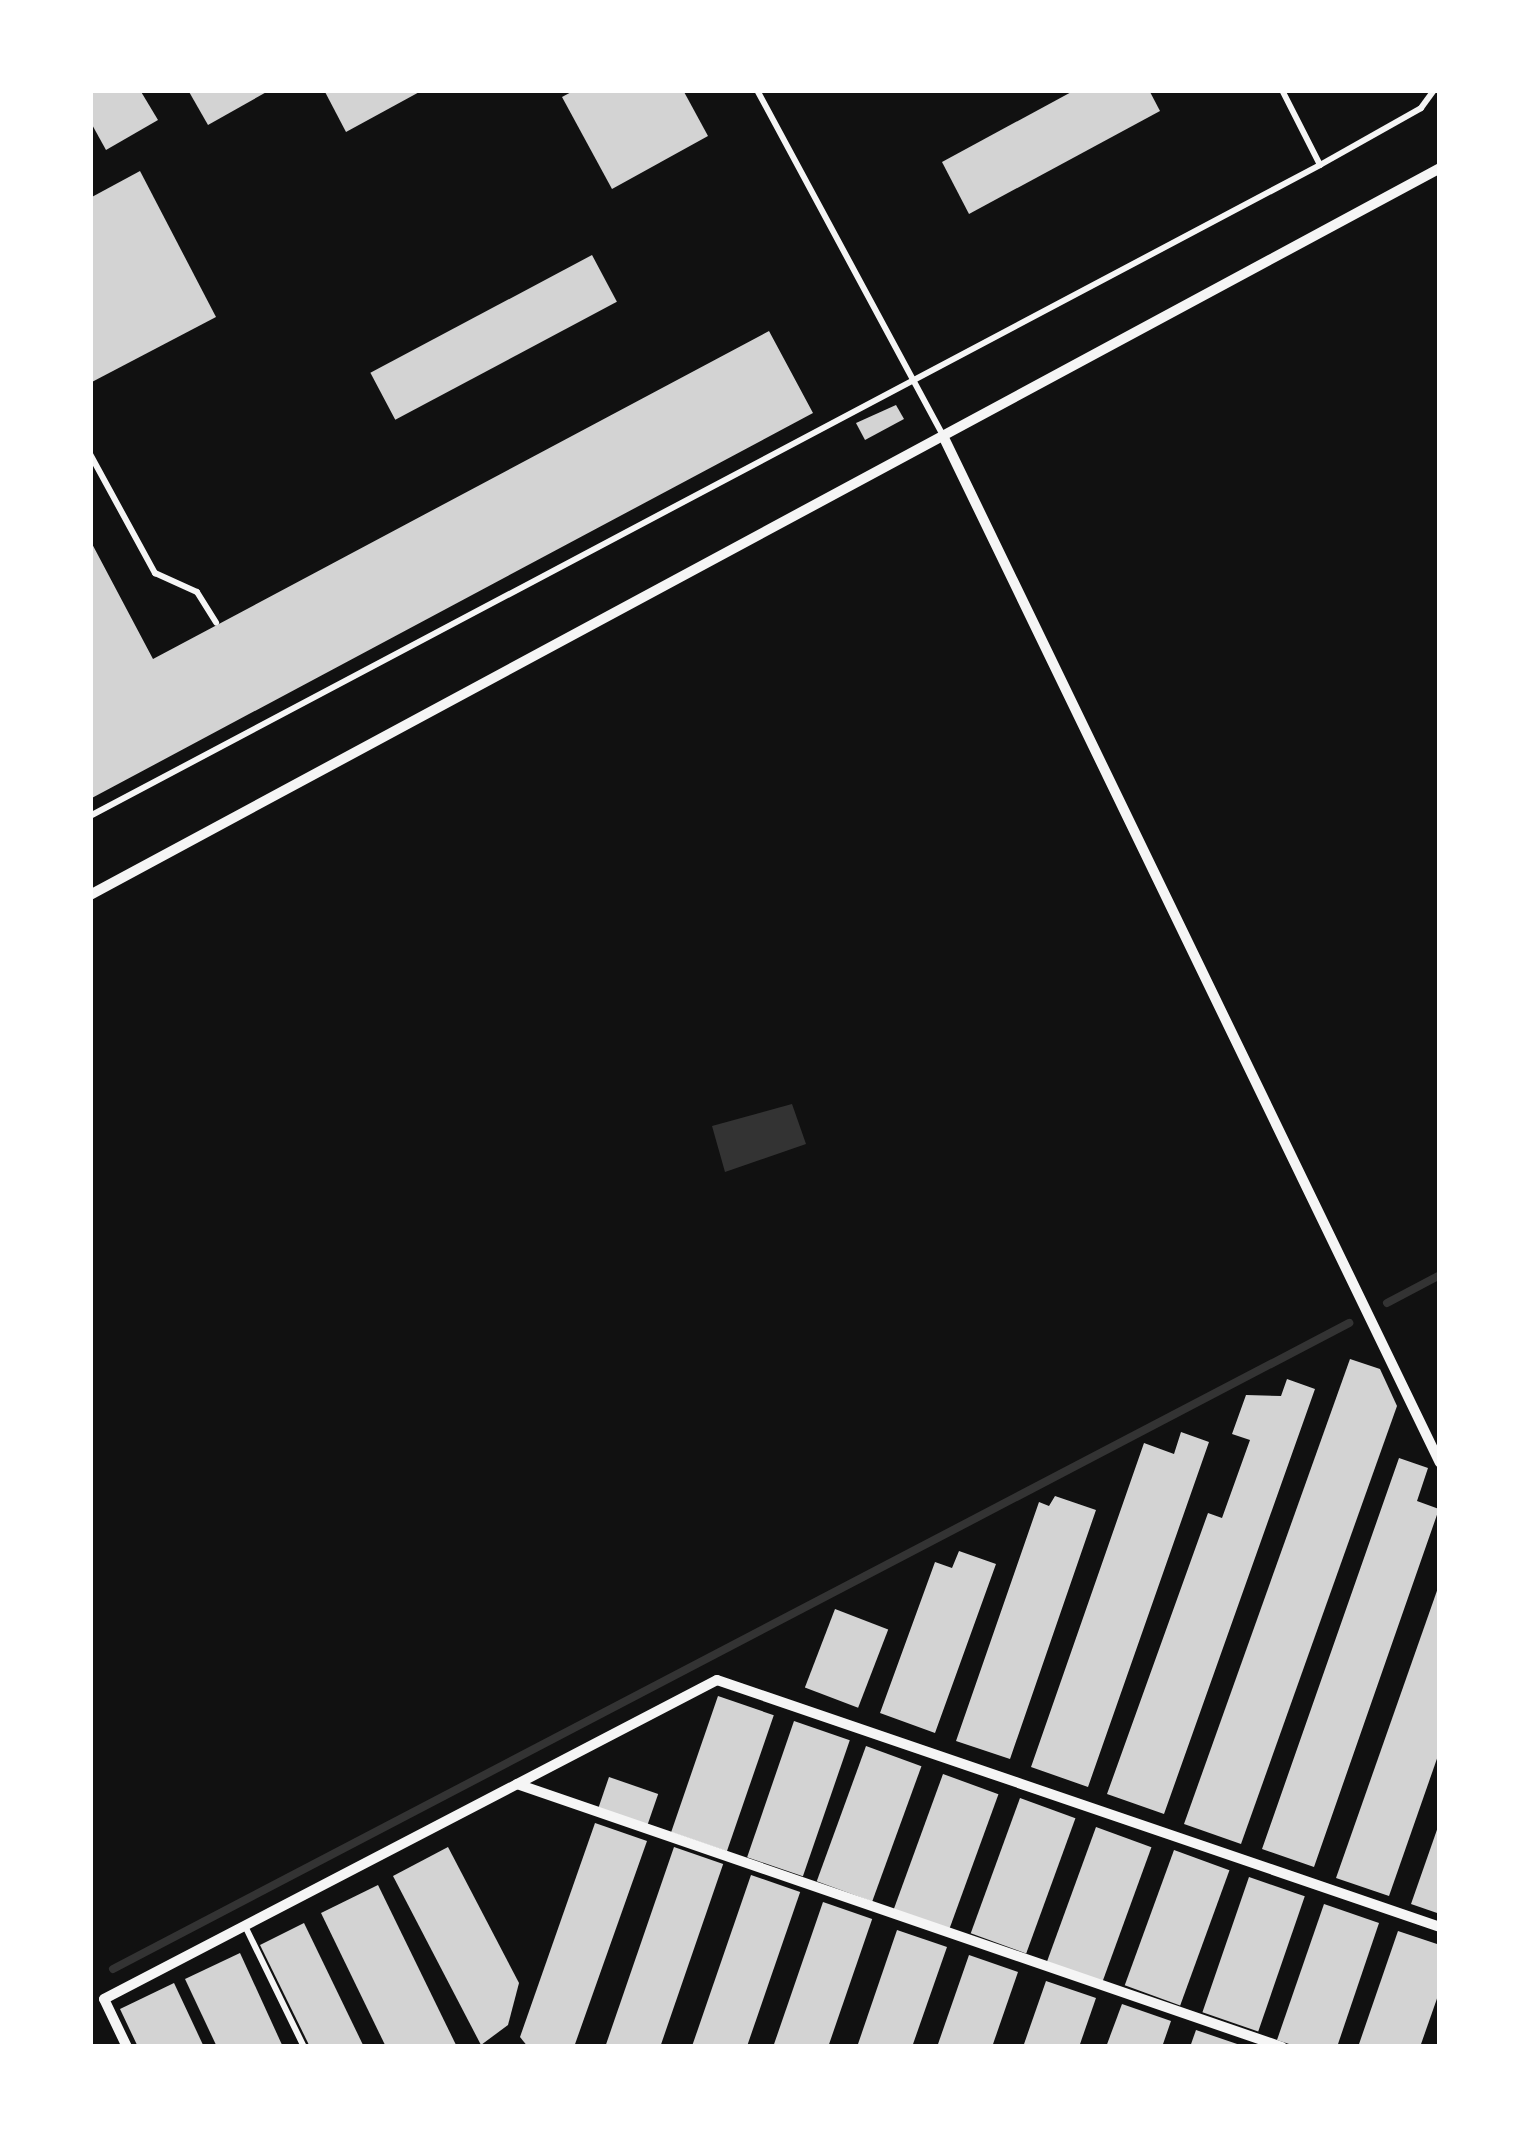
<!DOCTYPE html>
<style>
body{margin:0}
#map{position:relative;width:1530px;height:2137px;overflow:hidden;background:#111;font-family:Rubik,sans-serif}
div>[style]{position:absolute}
.water>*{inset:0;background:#333}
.stream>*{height:8px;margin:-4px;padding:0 4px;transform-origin:4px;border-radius:4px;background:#333}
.building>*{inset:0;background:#d3d3d3;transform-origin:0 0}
.service>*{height:6px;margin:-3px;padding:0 3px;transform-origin:3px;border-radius:3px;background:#f5f5f5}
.minor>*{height:10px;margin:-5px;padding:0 5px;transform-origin:5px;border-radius:5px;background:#f5f5f5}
span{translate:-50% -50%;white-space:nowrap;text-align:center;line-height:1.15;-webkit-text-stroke:12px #fff;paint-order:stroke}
.frame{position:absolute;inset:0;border:93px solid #fff;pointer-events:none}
</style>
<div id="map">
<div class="water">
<i style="clip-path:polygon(792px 1104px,806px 1144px,725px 1172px,712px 1126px)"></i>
</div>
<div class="stream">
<i style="left:1387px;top:1303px;width:60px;rotate:-27.8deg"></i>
<i style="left:113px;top:1969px;width:1395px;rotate:-27.59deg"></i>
</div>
<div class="building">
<i style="clip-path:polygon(97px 90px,140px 90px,158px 120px,106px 150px,90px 121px,90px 94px)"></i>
<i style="clip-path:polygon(188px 90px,270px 90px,208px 125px)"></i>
<i style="clip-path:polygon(324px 90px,423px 90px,346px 132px)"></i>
<i style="clip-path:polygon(575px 90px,683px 90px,708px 136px,612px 189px,562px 97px)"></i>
<i style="clip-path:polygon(1075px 90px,1149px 90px,1160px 111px,969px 214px,942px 162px)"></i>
<i style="clip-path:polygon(140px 171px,216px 317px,90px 383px,90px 198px)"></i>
<i style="left:592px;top:255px;width:53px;height:251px;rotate:62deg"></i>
<i style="clip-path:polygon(769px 331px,813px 413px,90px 799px,90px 540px,153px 659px)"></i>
<i style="clip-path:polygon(896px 405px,904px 419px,865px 440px,856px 423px)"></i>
<i style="clip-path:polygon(1350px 1359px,1380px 1369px,1397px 1406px,1241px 1844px,1184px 1824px)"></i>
<i style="clip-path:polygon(1287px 1379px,1315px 1389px,1164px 1814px,1107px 1794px,1208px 1513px,1222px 1518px,1250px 1440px,1232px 1434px,1246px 1395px,1281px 1396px)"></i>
<i style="clip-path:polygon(1181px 1432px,1209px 1442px,1088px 1787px,1031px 1767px,1144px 1443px,1174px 1454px)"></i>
<i style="clip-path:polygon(1399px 1458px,1428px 1468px,1417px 1501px,1439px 1509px,1314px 1867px,1262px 1849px)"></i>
<i style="clip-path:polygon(1055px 1496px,1096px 1510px,1010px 1759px,956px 1741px,1039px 1502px,1049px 1506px)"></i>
<i style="clip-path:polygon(959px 1551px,996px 1564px,935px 1733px,880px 1713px,935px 1562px,952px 1568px)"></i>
<i style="clip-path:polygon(1439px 1585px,1440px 1750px,1389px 1896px,1336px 1878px)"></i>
<i style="left:835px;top:1609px;width:57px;height:84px;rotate:21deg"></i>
<i style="left:718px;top:1696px;width:59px;height:144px;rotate:19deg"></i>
<i style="left:794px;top:1721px;width:59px;height:144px;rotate:19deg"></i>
<i style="left:866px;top:1746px;width:59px;height:144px;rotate:20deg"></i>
<i style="left:943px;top:1774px;width:59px;height:144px;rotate:20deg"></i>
<i style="left:609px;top:1777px;width:52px;height:34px;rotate:19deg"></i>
<i style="left:1020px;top:1798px;width:59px;height:144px;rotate:20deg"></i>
<i style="clip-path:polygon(595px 1823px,647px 1841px,574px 2047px,528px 2047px,520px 2037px)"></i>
<i style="clip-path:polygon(1439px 1824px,1440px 1824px,1440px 1914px,1411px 1904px)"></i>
<i style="left:1096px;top:1827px;width:59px;height:144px;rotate:20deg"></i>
<i style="clip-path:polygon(448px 1847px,519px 1983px,508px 2025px,481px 2045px,393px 1876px)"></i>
<i style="left:674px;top:1847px;width:52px;height:212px;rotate:19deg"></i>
<i style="left:1174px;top:1850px;width:59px;height:144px;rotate:20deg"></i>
<i style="left:751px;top:1875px;width:52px;height:182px;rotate:19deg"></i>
<i style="left:1249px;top:1877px;width:59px;height:143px;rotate:19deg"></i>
<i style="clip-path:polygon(378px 1885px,457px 2047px,386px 2047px,321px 1913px)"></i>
<i style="left:823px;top:1902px;width:52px;height:154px;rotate:19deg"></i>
<i style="clip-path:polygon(1324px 1904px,1379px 1923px,1337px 2047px,1298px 2047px,1277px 2040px)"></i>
<i style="clip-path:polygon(304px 1923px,364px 2047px,310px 2047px,260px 1945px)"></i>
<i style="clip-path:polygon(897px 1930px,947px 1947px,912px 2047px,857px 2047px)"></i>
<i style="clip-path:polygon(1398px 1931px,1440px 1945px,1440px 1990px,1420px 2047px,1358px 2047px)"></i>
<i style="clip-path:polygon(240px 1953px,283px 2047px,217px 2047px,185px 1979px)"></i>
<i style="clip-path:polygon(969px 1955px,1018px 1972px,992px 2047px,937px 2047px)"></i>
<i style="clip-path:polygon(1046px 1981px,1096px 1998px,1079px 2047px,1023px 2047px)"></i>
<i style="clip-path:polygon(174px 1983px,204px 2047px,138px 2047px,120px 2009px)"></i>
<i style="clip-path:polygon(1122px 2004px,1171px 2021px,1162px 2047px,1106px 2047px)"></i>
<i style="clip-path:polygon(1196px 2030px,1243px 2046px,1243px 2047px,1190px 2047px)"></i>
</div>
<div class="service">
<i style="left:757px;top:90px;width:394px;rotate:61.7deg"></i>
<i style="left:1282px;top:90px;width:84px;rotate:63.1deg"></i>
<i style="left:90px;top:454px;width:136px;rotate:61.4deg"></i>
<i style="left:155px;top:573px;width:46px;rotate:24.3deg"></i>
<i style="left:197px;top:592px;width:36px;rotate:58deg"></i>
<i style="left:90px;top:816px;width:1392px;rotate:-27.89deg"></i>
<i style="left:1320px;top:165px;width:116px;rotate:-29.4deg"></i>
<i style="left:1421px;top:108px;width:22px;rotate:-54deg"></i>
<i style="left:245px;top:1926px;width:135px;rotate:64deg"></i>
</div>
<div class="minor">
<i style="left:945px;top:440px;width:1136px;rotate:64.18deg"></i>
<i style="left:90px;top:895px;width:1533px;rotate:-28.3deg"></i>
<i style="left:517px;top:1784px;width:809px;rotate:18.97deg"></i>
<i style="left:127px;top:2047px;width:53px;rotate:-115.6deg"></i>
<i style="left:104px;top:1999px;width:691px;rotate:-27.49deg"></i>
<i style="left:717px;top:1680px;width:764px;rotate:18.86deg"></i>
</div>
<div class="frame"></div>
</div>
